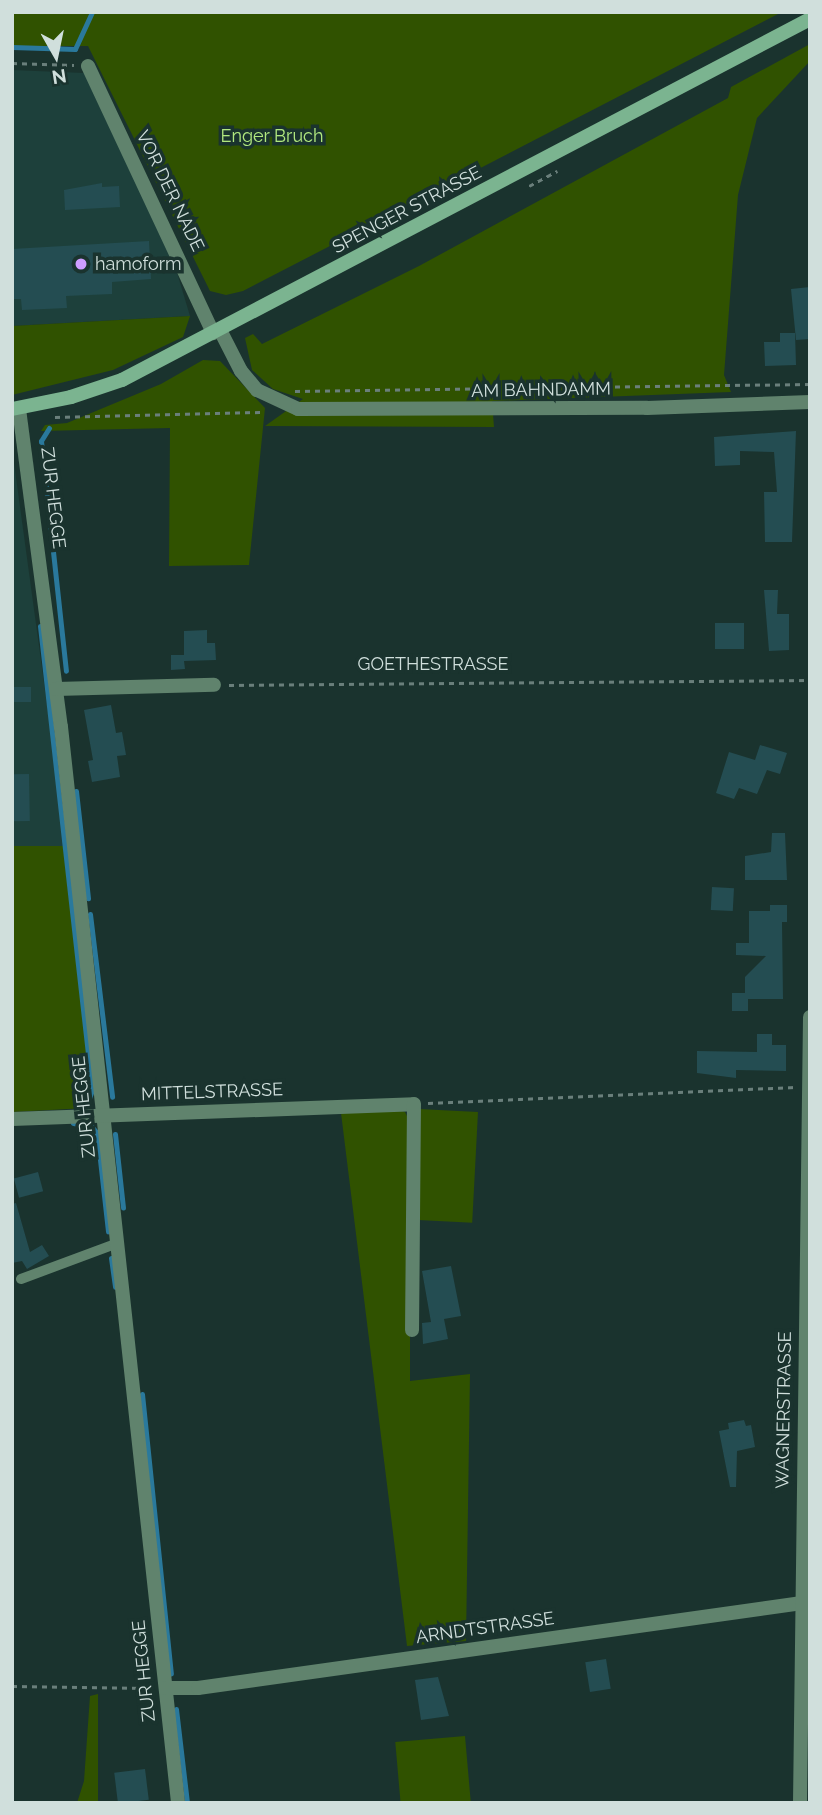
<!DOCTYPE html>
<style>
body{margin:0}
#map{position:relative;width:822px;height:1815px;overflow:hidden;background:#1a332e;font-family:Raleway,sans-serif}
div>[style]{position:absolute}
.built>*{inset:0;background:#1d403b}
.green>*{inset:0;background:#305200;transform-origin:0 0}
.stream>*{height:5px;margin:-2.5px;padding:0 2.5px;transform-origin:2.5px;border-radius:2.5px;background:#2a799c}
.building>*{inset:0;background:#244d52;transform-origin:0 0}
.path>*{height:2.5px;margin-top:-1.25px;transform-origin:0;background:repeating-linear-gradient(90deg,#6a7f7b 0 5px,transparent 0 10px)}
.lane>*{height:10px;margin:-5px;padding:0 5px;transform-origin:5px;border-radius:5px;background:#60836d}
.street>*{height:14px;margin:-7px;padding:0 7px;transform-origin:7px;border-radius:7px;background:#60836d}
.secondary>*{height:14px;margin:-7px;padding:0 7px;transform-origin:7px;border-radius:7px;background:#7bb490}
.dots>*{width:19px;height:19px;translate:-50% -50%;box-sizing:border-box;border:4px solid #1a332e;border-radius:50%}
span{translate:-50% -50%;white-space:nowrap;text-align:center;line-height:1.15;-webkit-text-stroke:7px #1a332e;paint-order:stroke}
.park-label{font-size:18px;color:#b1e87f}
.street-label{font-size:18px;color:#d0dfdc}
.poi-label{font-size:18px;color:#d0dfdc}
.left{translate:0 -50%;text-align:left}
.frame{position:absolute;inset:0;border:14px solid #d0dfdc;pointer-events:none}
.north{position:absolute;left:21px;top:21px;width:70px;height:70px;-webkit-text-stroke:5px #1a332e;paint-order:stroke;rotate:171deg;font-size:19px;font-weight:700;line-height:28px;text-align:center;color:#d0dfdc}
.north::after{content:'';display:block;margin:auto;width:24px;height:32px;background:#d0dfdc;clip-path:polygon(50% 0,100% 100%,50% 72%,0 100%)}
</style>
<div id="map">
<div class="built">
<i style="clip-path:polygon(12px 70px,84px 73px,175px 266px,190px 316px,12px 326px)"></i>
<i style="clip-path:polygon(12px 448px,65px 837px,63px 846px,12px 846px)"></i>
</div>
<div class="green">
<i style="clip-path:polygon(12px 12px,782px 12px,243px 291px,226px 295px,210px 291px,88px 46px,12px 46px)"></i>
<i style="clip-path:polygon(810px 44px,810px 61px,757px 118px,738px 195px,724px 375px,731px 392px,492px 401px,494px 427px,265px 426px,303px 399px,273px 389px,252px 370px,245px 338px,253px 334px,262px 344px,419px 266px,728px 98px,731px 87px)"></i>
<i style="clip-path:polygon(190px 316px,183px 337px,113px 370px,12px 395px,12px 326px)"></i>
<i style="clip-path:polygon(203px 360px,220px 361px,265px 408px,249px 565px,169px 566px,170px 428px,41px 431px,45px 425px,67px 423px,161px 384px)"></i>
<i style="clip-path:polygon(12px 846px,63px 846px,91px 1091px,87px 1108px,12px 1112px)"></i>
<i style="clip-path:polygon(395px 1109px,405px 1112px,410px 1122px,410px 1381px,470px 1374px,466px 1641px,407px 1646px,341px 1113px)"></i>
<i style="left:478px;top:1112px;width:111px;height:59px;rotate:93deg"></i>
<i style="clip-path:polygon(98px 1694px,98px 1803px,77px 1803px,84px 1781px,90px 1696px)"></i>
<i style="left:465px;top:1736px;width:67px;height:70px;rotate:85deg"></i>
</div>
<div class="stream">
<i style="left:12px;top:47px;width:63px;rotate:1.8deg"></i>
<i style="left:75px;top:49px;width:41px;rotate:-65.3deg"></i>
<i style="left:49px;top:428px;width:15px;rotate:122deg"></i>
<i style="left:41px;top:441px;width:231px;rotate:83.8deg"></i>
<i style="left:40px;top:626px;width:467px;rotate:83.6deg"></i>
<i style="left:92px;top:1090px;width:12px;rotate:110deg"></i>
<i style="left:76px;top:791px;width:108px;rotate:83.6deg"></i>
<i style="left:90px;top:914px;width:184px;rotate:83.1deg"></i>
<i style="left:73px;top:1123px;width:18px;rotate:9deg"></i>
<i style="left:91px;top:1126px;width:9px;rotate:49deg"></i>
<i style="left:97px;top:1133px;width:99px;rotate:83.6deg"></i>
<i style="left:115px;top:1134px;width:74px;rotate:83.8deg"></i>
<i style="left:111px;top:1258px;width:29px;rotate:82deg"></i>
<i style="left:142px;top:1394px;width:281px;rotate:84.1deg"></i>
<i style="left:176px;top:1709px;width:95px;rotate:83.3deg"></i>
</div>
<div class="building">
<i style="clip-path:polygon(102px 183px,102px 187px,119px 186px,120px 207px,65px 210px,64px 190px)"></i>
<i style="clip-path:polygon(149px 241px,151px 279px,112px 282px,112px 294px,66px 296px,67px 308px,22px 310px,21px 299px,12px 299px,12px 249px)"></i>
<i style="clip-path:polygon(810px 287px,810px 339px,796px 340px,791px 289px)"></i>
<i style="clip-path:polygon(780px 333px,795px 333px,796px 365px,765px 366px,764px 342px,780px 342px)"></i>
<i style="clip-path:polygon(796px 431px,792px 542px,765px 542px,764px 492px,777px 492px,774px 452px,740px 451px,740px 465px,715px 466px,714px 437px)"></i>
<i style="clip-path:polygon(764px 590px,778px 590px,777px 614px,789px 614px,789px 650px,769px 651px)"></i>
<i style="left:715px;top:623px;width:29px;height:26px"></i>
<i style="clip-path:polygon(207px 630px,207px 643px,215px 643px,216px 660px,184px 661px,185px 669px,171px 670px,171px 655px,184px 655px,184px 631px)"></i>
<i style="left:12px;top:687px;width:19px;height:15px"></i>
<i style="clip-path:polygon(111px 705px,116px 733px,122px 732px,126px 755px,117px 756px,120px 777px,92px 782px,88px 761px,93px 760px,84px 710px)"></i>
<i style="clip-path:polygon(760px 745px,787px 753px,780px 774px,767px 770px,757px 794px,739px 788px,734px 799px,716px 793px,729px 752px,755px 760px)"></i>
<i style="left:29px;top:774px;width:47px;height:17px;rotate:89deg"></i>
<i style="clip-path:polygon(772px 833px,785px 833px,787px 880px,745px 880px,745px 856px,771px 852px)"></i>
<i style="left:712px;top:887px;width:22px;height:23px;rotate:3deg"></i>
<i style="clip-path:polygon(770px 905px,787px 905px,787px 922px,782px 922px,783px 999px,748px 999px,748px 1011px,732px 1011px,732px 993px,745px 993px,745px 977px,766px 956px,736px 955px,736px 943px,749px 943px,749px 911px,770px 911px)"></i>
<i style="clip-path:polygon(757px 1034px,772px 1034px,772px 1045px,786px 1045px,786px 1071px,736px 1070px,736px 1078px,697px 1073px,697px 1051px,757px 1052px)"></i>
<i style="left:38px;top:1172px;width:20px;height:25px;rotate:75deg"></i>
<i style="clip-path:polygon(16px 1203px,30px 1252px,42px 1245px,49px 1256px,27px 1269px,22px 1261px,12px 1263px,12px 1204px)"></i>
<i style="clip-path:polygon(451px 1266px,461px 1316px,444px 1319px,448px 1339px,423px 1344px,422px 1323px,431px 1322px,422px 1271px)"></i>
<i style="clip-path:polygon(744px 1420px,746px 1426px,751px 1425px,755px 1447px,737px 1451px,736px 1487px,730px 1487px,719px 1431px,729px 1429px,728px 1423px)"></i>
<i style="left:606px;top:1659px;width:30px;height:21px;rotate:81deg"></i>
<i style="clip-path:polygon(438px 1677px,449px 1716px,421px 1720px,415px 1680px)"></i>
<i style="left:145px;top:1769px;width:31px;height:31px;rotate:83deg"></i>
</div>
<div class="path">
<i style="left:12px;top:63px;width:62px;rotate:1.8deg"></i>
<i style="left:529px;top:186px;width:32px;rotate:-28deg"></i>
<i style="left:295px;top:391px;width:515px;rotate:-0.78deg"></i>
<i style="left:55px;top:417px;width:210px;rotate:-1.4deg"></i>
<i style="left:229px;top:685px;width:581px;rotate:-0.49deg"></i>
<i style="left:428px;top:1103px;width:368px;rotate:-2.5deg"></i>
<i style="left:12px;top:1686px;width:137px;rotate:0.8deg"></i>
</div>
<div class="lane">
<i style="left:21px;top:1279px;width:103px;rotate:-20.4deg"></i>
</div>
<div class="street">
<i style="left:88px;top:66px;width:295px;rotate:64.9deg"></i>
<i style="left:220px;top:330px;width:46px;rotate:62.9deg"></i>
<i style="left:241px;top:371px;width:25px;rotate:50deg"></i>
<i style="left:257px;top:390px;width:45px;rotate:24.9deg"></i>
<i style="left:298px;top:409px;width:349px;rotate:-0.2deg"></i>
<i style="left:647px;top:408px;width:163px;rotate:-2.1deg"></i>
<i style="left:19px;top:409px;width:321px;rotate:82.5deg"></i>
<i style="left:61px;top:727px;width:1082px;rotate:83.79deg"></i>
<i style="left:56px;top:689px;width:158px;rotate:-1.5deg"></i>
<i style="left:12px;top:1119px;width:402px;rotate:-2.1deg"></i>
<i style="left:414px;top:1104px;width:226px;rotate:90.5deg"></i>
<i style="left:166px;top:1688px;width:32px"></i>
<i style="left:198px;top:1688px;width:617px;rotate:-8.01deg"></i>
<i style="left:800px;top:1803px;width:786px;rotate:-89.27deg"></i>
</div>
<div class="secondary">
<i style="left:12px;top:409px;width:60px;rotate:-11.5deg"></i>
<i style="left:71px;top:397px;width:54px;rotate:-18.4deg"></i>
<i style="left:122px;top:380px;width:777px;rotate:-27.69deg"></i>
</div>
<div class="dots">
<i style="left:81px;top:264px;background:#cf9dff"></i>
</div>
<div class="park-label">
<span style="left:272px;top:136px">Enger Bruch</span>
</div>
<div class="street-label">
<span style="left:170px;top:191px;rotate:64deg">VOR DER NADE</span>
<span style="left:407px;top:210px;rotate:-28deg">SPENGER STRASSE</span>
<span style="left:541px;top:390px;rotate:-1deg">AM BAHNDAMM</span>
<span style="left:53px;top:498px;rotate:83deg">ZUR HEGGE</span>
<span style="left:433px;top:664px">GOETHESTRASSE</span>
<span style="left:212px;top:1092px;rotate:-2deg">MITTELSTRASSE</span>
<span style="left:84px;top:1107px;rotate:-96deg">ZUR HEGGE</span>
<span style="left:784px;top:1410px;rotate:-89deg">WAGNERSTRASSE</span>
<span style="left:485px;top:1628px;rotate:-8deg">ARNDTSTRASSE</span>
<span style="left:144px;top:1671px;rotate:-96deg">ZUR HEGGE</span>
</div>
<div class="poi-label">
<span class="left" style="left:95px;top:264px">hamoform</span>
</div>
<div class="frame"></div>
<div class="north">N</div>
</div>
